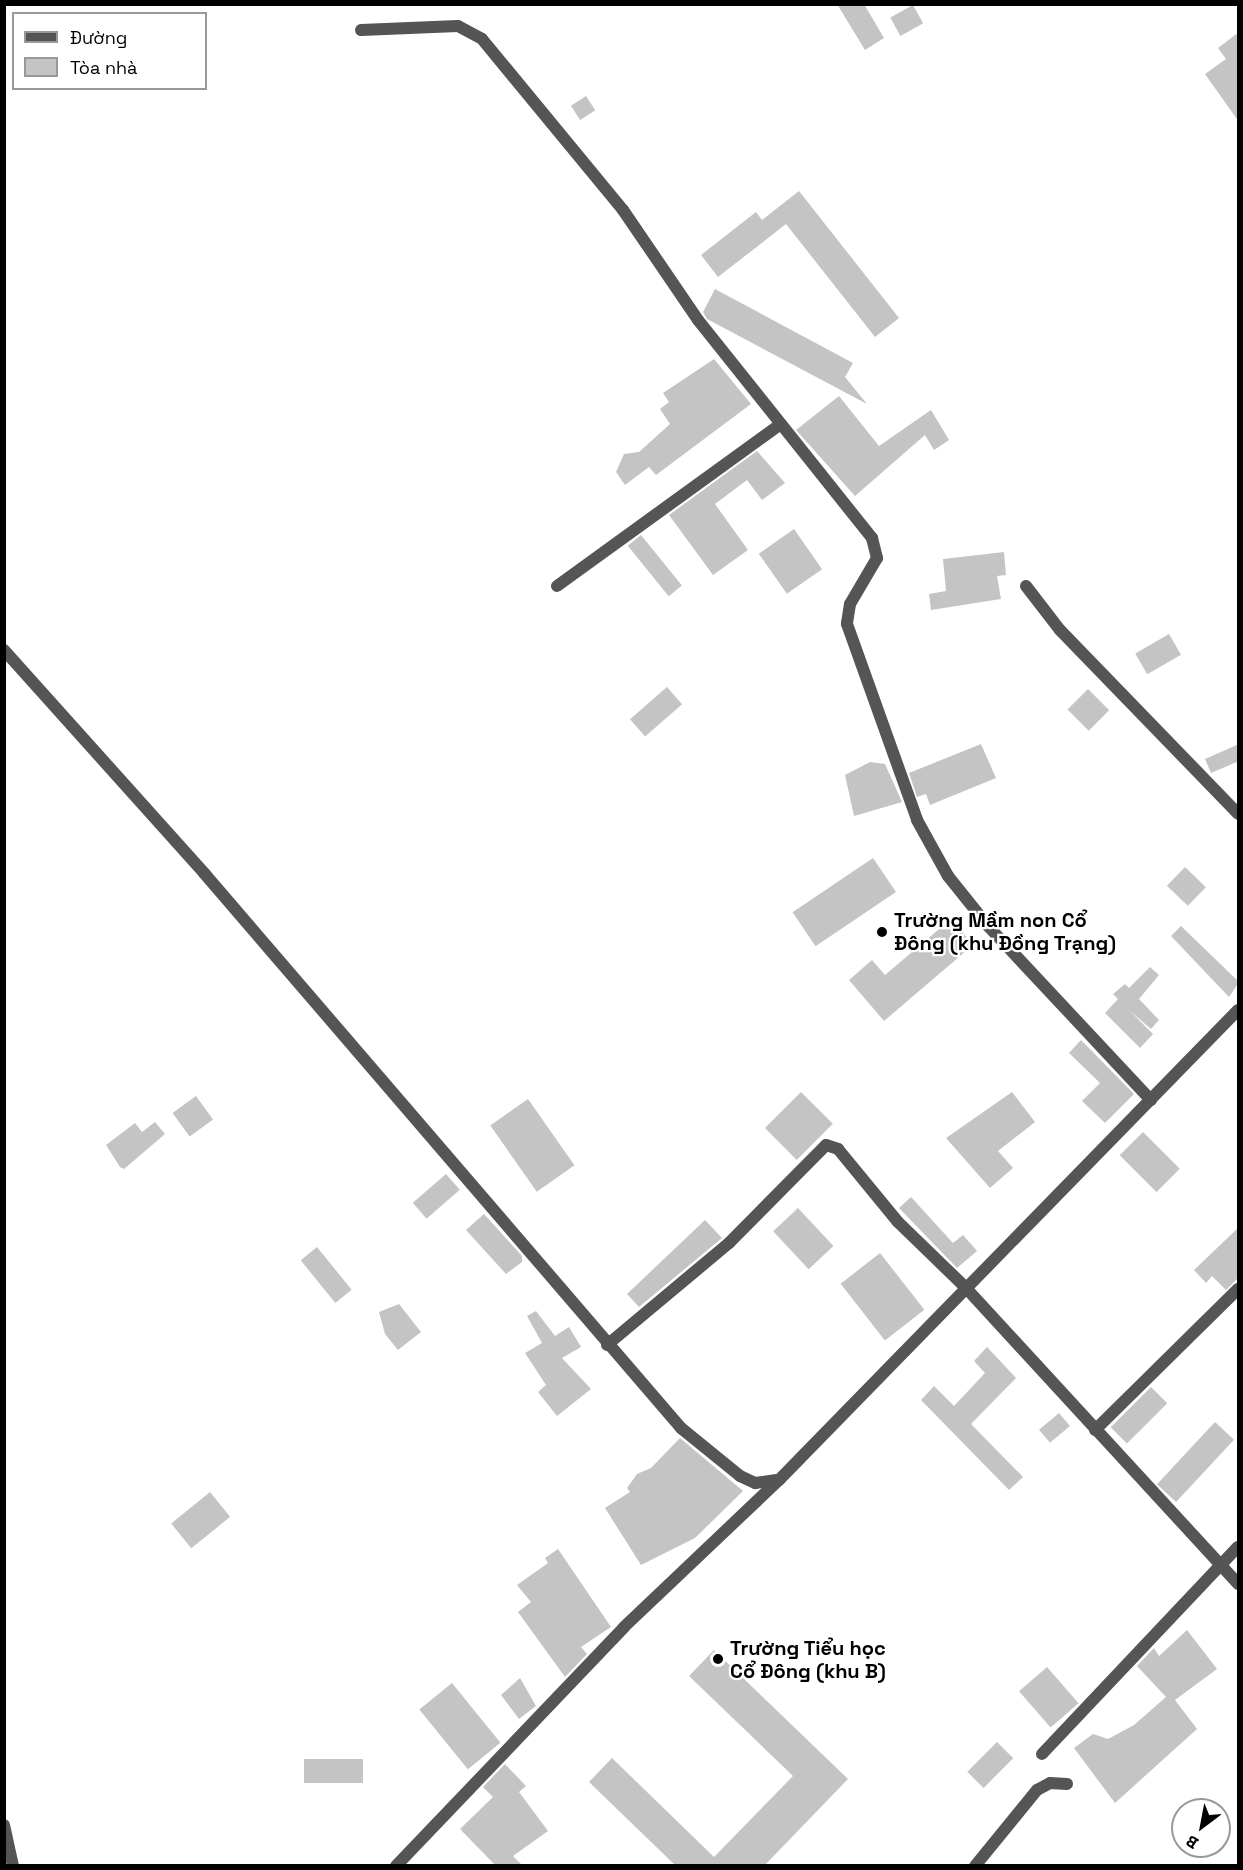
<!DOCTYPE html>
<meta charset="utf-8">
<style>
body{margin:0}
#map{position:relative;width:1243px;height:1870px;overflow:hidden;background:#fff;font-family:"Space Grotesk",sans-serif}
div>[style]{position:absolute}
.building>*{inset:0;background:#c4c4c4;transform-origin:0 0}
.minor>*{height:12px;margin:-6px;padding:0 6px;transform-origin:6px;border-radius:6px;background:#555}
.dots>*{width:16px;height:16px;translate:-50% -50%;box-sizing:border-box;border:3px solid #fff;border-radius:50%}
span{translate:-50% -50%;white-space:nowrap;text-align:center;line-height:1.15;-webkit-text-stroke:4.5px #fff;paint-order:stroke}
.poi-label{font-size:20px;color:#000;font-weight:700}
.left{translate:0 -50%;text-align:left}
.frame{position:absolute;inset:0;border:6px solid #000;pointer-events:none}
.legend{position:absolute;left:12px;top:12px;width:195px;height:78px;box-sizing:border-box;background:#fff;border:2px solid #999;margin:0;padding:8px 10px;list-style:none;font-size:18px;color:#000}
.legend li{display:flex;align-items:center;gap:12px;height:30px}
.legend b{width:30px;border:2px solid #999}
.north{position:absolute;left:1171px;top:1798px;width:60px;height:60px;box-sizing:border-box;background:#fff;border:2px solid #999;border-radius:50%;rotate:212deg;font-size:16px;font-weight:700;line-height:24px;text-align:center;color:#000}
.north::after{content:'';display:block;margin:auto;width:21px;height:27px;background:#000;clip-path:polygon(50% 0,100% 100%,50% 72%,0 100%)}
</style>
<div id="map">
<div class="building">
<i style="clip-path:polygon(837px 4px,864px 4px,884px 38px,865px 50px)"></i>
<i style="left:913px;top:5px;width:21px;height:26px;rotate:61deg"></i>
<i style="clip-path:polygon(1239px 32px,1239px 122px,1205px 74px,1226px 59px,1218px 48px)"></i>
<i style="left:586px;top:96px;width:17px;height:18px;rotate:57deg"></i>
<i style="clip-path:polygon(799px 191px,899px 318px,875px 337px,786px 224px,718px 277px,701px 255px,756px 212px,762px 220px)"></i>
<i style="clip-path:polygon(715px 289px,853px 363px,845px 377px,867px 404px,707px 319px,703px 312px)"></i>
<i style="clip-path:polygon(714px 359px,751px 404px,656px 475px,649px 467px,625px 485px,616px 472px,624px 454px,639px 452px,670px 424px,660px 409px,669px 402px,663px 393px)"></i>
<i style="clip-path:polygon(839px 396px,879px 446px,931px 410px,949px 440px,934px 450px,925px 435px,855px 496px,796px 430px)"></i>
<i style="clip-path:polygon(757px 451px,785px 483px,762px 500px,747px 480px,715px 504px,748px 550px,713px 575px,669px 515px)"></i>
<i style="left:794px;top:529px;width:49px;height:43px;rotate:55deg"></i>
<i style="left:641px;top:535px;width:65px;height:17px;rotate:51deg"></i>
<i style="clip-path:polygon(1004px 552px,1006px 575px,997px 576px,1001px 599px,931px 610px,929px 594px,946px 591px,943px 559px)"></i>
<i style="left:1169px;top:634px;width:24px;height:39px;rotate:60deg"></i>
<i style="left:667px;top:687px;width:23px;height:49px;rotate:49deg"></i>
<i style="left:1088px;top:689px;width:30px;height:29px;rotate:45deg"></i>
<i style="clip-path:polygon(981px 744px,996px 778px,930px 805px,926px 794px,917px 797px,909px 773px)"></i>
<i style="clip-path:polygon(1239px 744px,1239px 761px,1211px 773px,1205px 759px)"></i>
<i style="clip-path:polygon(870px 762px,885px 764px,902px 802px,854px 816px,845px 775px)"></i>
<i style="left:873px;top:858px;width:41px;height:97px;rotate:56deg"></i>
<i style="left:1185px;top:867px;width:29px;height:26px;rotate:44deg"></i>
<i style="clip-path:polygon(951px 919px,973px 945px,884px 1021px,849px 980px,872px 960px,885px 975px)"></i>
<i style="clip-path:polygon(1181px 926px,1239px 982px,1229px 997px,1171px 936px)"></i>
<i style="clip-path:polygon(1150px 967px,1159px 975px,1139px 999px,1159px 1020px,1151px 1029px,1130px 1011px,1153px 1034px,1140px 1048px,1105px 1013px,1118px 999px,1113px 994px,1125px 984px,1129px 988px)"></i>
<i style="clip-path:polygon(1081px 1040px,1134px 1094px,1105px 1123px,1082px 1101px,1100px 1083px,1069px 1053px)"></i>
<i style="left:801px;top:1092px;width:45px;height:51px;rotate:45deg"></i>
<i style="clip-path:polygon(1012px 1092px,1035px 1122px,998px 1151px,1013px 1168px,990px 1188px,946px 1138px)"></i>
<i style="left:196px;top:1096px;width:29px;height:29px;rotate:54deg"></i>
<i style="left:528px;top:1099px;width:81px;height:46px;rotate:55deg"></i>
<i style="clip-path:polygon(155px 1122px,165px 1134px,124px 1169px,120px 1167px,106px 1145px,135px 1123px,142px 1132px)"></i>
<i style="left:1143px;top:1132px;width:52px;height:33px;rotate:45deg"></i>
<i style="left:446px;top:1174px;width:21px;height:44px;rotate:49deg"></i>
<i style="clip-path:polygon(911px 1197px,953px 1243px,963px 1235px,977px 1251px,957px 1268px,899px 1208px)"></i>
<i style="left:798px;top:1208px;width:52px;height:34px;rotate:47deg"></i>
<i style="clip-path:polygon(484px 1214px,522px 1256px,522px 1262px,506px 1274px,466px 1230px)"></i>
<i style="clip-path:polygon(705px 1220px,722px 1238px,639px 1307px,627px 1294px)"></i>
<i style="clip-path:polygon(1239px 1227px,1239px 1277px,1226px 1290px,1212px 1276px,1206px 1283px,1194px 1270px)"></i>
<i style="left:317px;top:1247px;width:55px;height:21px;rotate:51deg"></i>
<i style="left:880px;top:1253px;width:72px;height:50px;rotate:52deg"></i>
<i style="clip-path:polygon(399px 1304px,421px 1332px,398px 1350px,385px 1334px,379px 1312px)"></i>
<i style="clip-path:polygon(536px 1311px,555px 1336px,569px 1327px,581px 1347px,562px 1358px,591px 1389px,557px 1416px,538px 1392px,546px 1385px,525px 1353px,542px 1343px,527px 1316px)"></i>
<i style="clip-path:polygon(987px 1347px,1016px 1378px,971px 1424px,1023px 1477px,1009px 1490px,921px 1400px,934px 1386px,954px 1406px,985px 1373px,974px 1361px)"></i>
<i style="left:1151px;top:1387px;width:23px;height:57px;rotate:45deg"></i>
<i style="left:1059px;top:1413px;width:17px;height:26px;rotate:50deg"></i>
<i style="left:1215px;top:1422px;width:26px;height:85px;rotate:43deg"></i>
<i style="clip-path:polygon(680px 1438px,743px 1491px,695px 1538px,641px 1565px,605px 1508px,630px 1492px,627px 1488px,637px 1474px,651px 1468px)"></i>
<i style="left:210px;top:1492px;width:32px;height:50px;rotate:51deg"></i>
<i style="clip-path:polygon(558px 1549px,611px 1627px,581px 1647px,587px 1654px,565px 1677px,518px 1612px,531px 1602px,517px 1585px,548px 1563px,545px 1558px)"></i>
<i style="clip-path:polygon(1187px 1630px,1217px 1669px,1175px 1700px,1197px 1729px,1115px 1803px,1074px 1748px,1093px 1734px,1108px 1739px,1134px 1725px,1166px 1697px,1137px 1666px,1154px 1648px,1159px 1656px)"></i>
<i style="clip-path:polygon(714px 1650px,848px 1779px,764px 1866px,676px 1866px,589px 1782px,612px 1758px,714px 1857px,793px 1776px,689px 1676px)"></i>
<i style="left:1047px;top:1667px;width:48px;height:37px;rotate:49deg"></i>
<i style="clip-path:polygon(520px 1678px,536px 1706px,519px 1719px,501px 1695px)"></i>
<i style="left:452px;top:1683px;width:77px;height:42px;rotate:51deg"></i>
<i style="left:997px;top:1742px;width:23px;height:42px;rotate:45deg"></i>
<i style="left:363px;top:1759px;width:24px;height:59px;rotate:90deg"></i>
<i style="clip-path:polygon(505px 1764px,526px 1786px,519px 1792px,548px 1831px,513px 1856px,523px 1866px,496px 1866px,460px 1829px,493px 1797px,483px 1787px)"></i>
</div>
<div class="minor">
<i style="left:361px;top:30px;width:97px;rotate:-2.4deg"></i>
<i style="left:458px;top:26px;width:27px;rotate:28deg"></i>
<i style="left:482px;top:39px;width:222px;rotate:50.5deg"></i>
<i style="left:623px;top:210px;width:133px;rotate:55.7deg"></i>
<i style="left:698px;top:320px;width:279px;rotate:51.4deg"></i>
<i style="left:872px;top:538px;width:21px;rotate:76deg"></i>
<i style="left:877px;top:558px;width:53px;rotate:120.4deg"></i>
<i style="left:850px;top:604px;width:20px;rotate:99deg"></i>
<i style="left:847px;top:624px;width:208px;rotate:70.3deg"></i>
<i style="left:917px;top:820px;width:64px;rotate:61deg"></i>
<i style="left:948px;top:876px;width:65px;rotate:51.2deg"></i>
<i style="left:989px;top:927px;width:237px;rotate:46.9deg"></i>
<i style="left:557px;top:586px;width:273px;rotate:-35.9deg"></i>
<i style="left:1026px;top:586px;width:56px;rotate:52.3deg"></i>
<i style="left:1060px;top:630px;width:256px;rotate:45.9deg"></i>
<i style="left:4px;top:650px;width:300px;rotate:48.1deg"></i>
<i style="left:204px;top:873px;width:732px;rotate:49.32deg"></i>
<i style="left:681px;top:1428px;width:76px;rotate:39.1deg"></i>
<i style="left:740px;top:1476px;width:17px;rotate:25deg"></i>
<i style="left:755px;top:1483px;width:22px;rotate:-8deg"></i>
<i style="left:607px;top:1345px;width:159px;rotate:-39.9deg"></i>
<i style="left:729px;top:1243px;width:138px;rotate:-45.3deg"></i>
<i style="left:826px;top:1145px;width:13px;rotate:18deg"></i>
<i style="left:838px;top:1149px;width:94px;rotate:50.6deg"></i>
<i style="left:898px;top:1222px;width:95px;rotate:44.1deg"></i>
<i style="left:966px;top:1288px;width:402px;rotate:47.4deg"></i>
<i style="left:1095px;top:1430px;width:201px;rotate:-44.6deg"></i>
<i style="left:1042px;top:1754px;width:285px;rotate:-46.6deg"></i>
<i style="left:4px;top:1825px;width:42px;rotate:77.6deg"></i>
<i style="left:396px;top:1866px;width:330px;rotate:-46.3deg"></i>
<i style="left:624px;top:1627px;width:214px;rotate:-43.5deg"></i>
<i style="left:779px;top:1480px;width:657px;rotate:-45.68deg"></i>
<i style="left:975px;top:1866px;width:98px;rotate:-50.8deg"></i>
<i style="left:1037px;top:1790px;width:15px;rotate:-28deg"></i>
<i style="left:1050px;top:1783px;width:17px;rotate:3deg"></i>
</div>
<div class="dots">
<i style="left:882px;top:932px;background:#000"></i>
<i style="left:718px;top:1659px;background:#000"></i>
</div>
<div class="poi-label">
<span class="left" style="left:894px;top:932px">Trường Mầm non Cổ<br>Đông (khu Đồng Trạng)</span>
<span class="left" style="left:730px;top:1660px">Trường Tiểu học<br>Cổ Đông (khu B)</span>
</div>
<div class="frame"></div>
<ul class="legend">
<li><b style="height:8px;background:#555"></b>Đường</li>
<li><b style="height:16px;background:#c4c4c4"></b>Tòa nhà</li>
</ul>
<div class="north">B</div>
</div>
